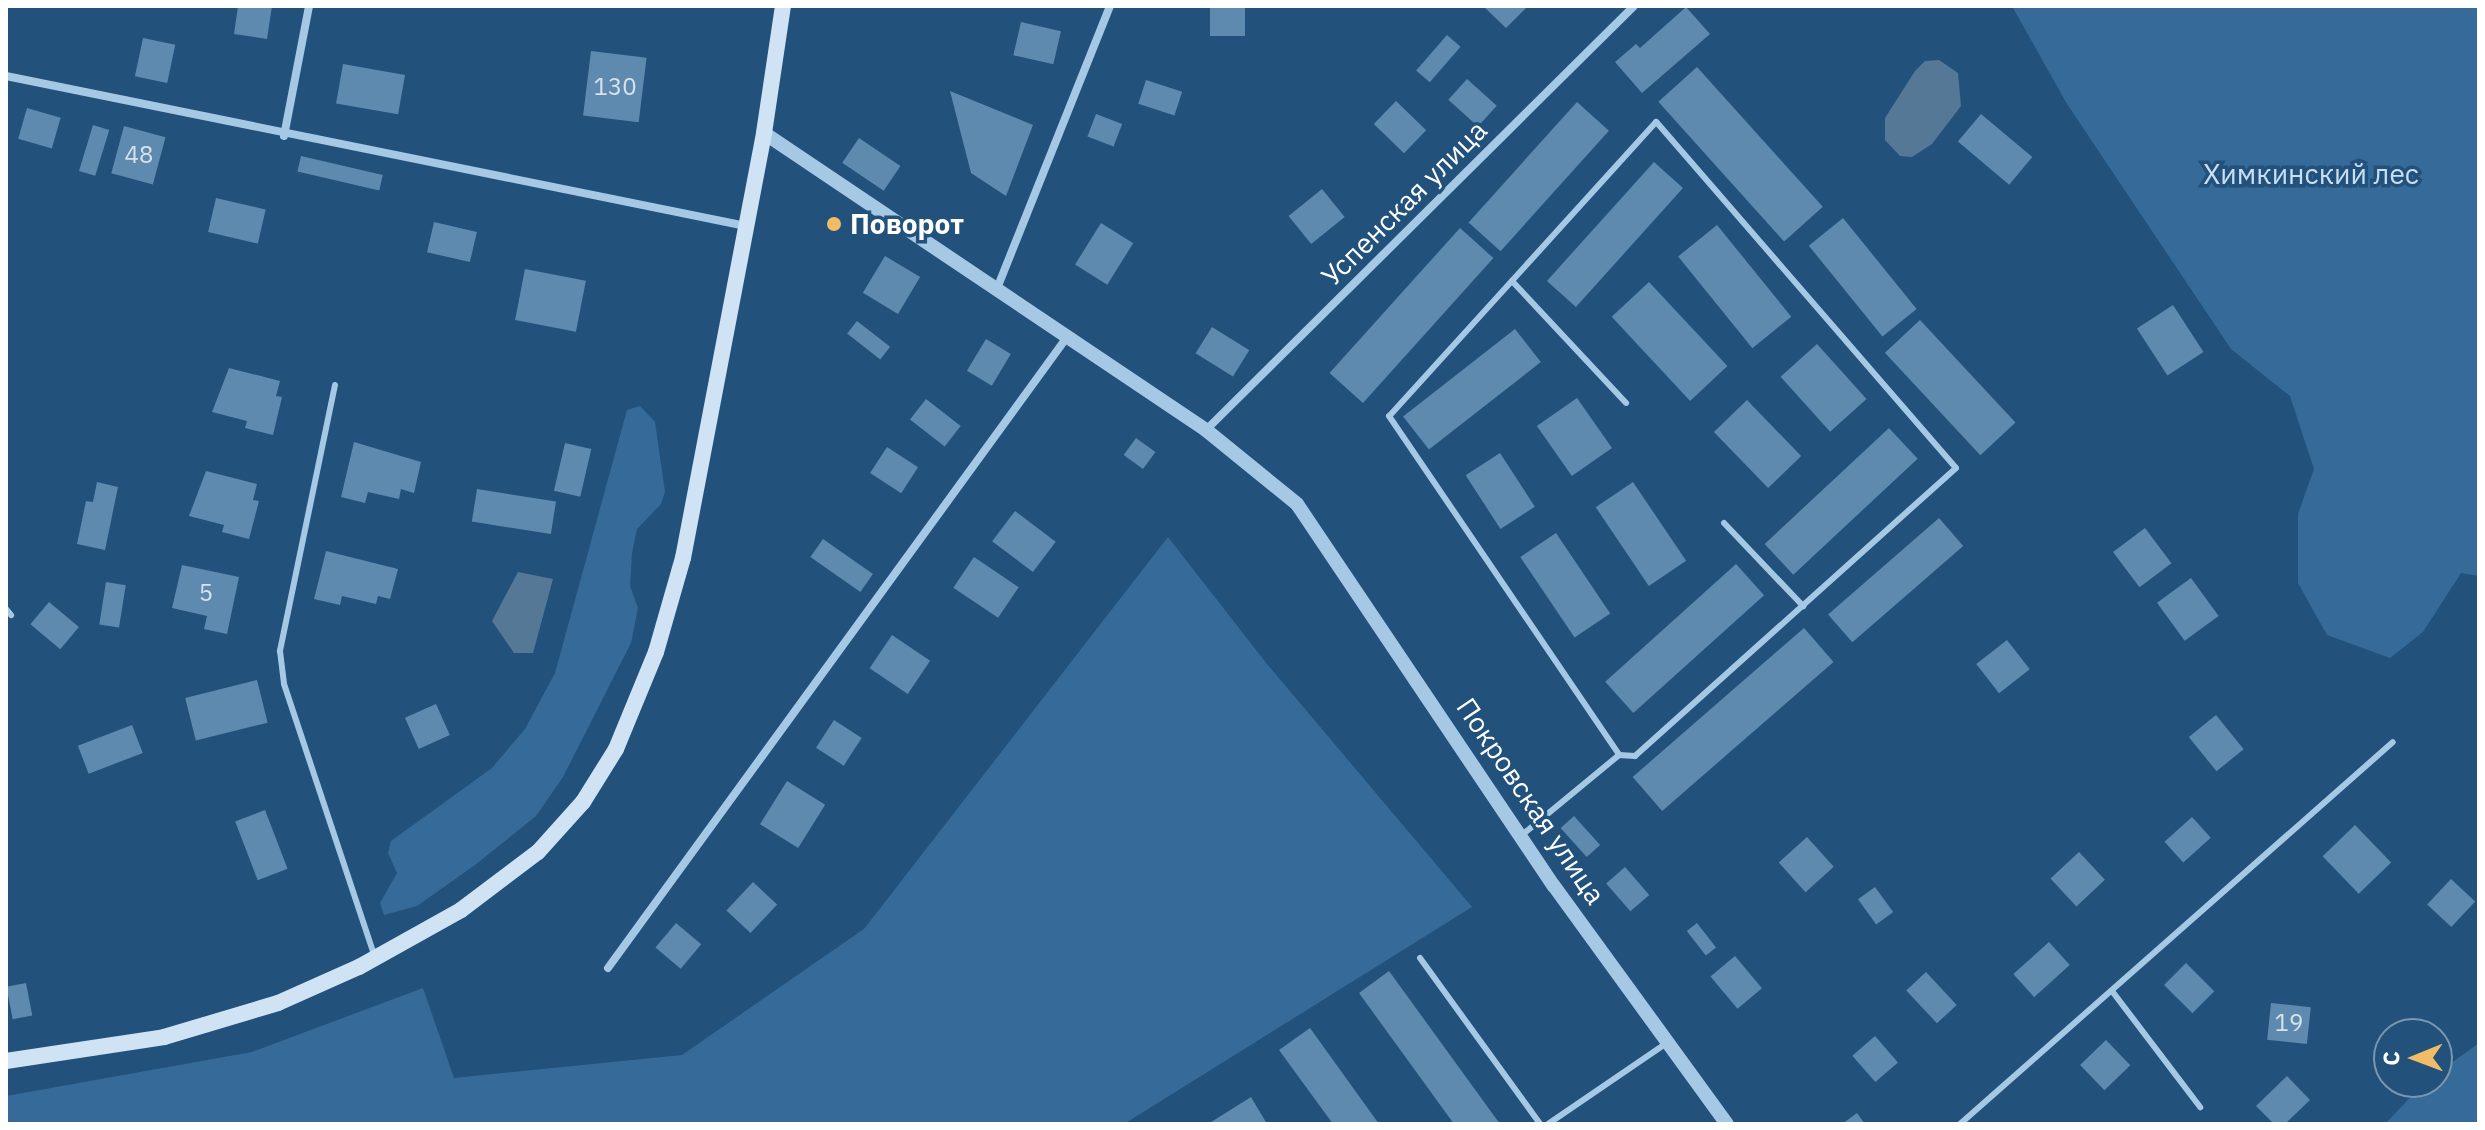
<!DOCTYPE html>
<meta charset="utf-8">
<style>
body{margin:0}
#map{position:relative;width:2485px;height:1130px;overflow:hidden;background:#22517b;font-family:"IBM Plex Sans",sans-serif}
div>[style]{position:absolute}
.green>*{inset:0;background:#366b99}
.water>*{inset:0;background:#557897}
.building>*{inset:0;background:#5f8aaf;transform-origin:0 0}
.service>*{height:6px;margin:-3px;padding:0 3px;transform-origin:3px;border-radius:3px;background:#a5c8e5}
.minor>*{height:8px;margin:-4px;padding:0 4px;transform-origin:4px;border-radius:4px;background:#a5c8e5}
.tertiary>*{height:14px;margin:-7px;padding:0 7px;transform-origin:7px;border-radius:7px;background:#a5c8e5}
.secondary>*{height:16px;margin:-8px;padding:0 8px;transform-origin:8px;border-radius:8px;background:#cfe3f5}
.dots>*{width:22px;height:22px;translate:-50% -50%;box-sizing:border-box;border:4px solid #22517b;border-radius:50%}
span{translate:-50% -50%;white-space:nowrap;text-align:center;line-height:1.15;-webkit-text-stroke:7px #22517b;paint-order:stroke}
.number-label{font-size:24px;color:#d7e2eb}
.number-label span{-webkit-text-stroke-width:0}
.park-label{font-size:28px;color:#c8e0f4}
.street-label{font-size:28px;color:#fff}
.poi-label{font-size:28px;color:#fff;font-weight:700}
.left{translate:0 -50%;text-align:left}
.frame{position:absolute;inset:0;border:8px solid #fff;pointer-events:none}
.north{position:absolute;left:2373px;top:1018px;width:80px;height:80px;box-sizing:border-box;background:#22517b;border:2px solid #7a97b0;border-radius:50%;rotate:269deg;font-size:22px;font-weight:700;line-height:32px;text-align:center;color:#fff}
.north::after{content:'';display:block;margin:auto;width:28px;height:36px;background:#f0bc68;clip-path:polygon(50% 0,100% 100%,50% 72%,0 100%)}
</style>
<div id="map">
<div class="green">
<i style="clip-path:polygon(2012px 6px,2479px 6px,2479px 576px,2461px 573px,2423px 632px,2390px 658px,2327px 635px,2298px 583px,2298px 514px,2314px 469px,2290px 396px,2231px 349px,2067px 104px)"></i>
<i style="clip-path:polygon(640px 406px,655px 422px,665px 492px,661px 504px,637px 529px,632px 553px,630px 586px,638px 608px,631px 643px,563px 777px,536px 816px,475px 865px,417px 906px,384px 915px,380px 903px,397px 873px,388px 853px,391px 841px,492px 768px,525px 729px,555px 673px,627px 410px)"></i>
<i style="clip-path:polygon(1168px 537px,1267px 664px,1472px 907px,1124px 1124px,6px 1124px,6px 1096px,252px 1052px,423px 988px,454px 1078px,682px 1055px,864px 929px)"></i>
<i style="clip-path:polygon(2479px 1043px,2479px 1124px,2385px 1124px,2425px 1082px,2437px 1082px,2437px 1073px)"></i>
</div>
<div class="water">
<i style="clip-path:polygon(1939px 60px,1958px 73px,1961px 106px,1932px 144px,1912px 157px,1900px 156px,1885px 140px,1885px 118px,1915px 71px,1925px 61px)"></i>
<i style="clip-path:polygon(518px 572px,553px 579px,533px 653px,514px 653px,492px 621px)"></i>
</div>
<div class="building">
<i style="clip-path:polygon(238px 6px,272px 6px,267px 39px,234px 34px)"></i>
<i style="left:1210px;top:6px;width:35px;height:30px"></i>
<i style="clip-path:polygon(1483px 6px,1528px 6px,1506px 28px)"></i>
<i style="clip-path:polygon(1686px 7px,1710px 34px,1642px 93px,1615px 62px,1636px 44px,1640px 48px)"></i>
<i style="left:1021px;top:22px;width:41px;height:34px;rotate:13deg"></i>
<i style="left:1447px;top:35px;width:18px;height:47px;rotate:41deg"></i>
<i style="left:143px;top:38px;width:33px;height:39px;rotate:12deg"></i>
<i style="left:591px;top:51px;width:56px;height:65px;rotate:7deg"></i>
<i style="left:343px;top:64px;width:63px;height:40px;rotate:10deg"></i>
<i style="left:1697px;top:67px;width:188px;height:52px;rotate:48deg"></i>
<i style="left:1467px;top:79px;width:40px;height:28px;rotate:42deg"></i>
<i style="left:1146px;top:80px;width:38px;height:25px;rotate:18deg"></i>
<i style="clip-path:polygon(950px 91px,1033px 125px,1006px 196px,971px 173px)"></i>
<i style="left:1396px;top:101px;width:42px;height:32px;rotate:44deg"></i>
<i style="left:1577px;top:102px;width:43px;height:162px;rotate:42deg"></i>
<i style="left:27px;top:108px;width:35px;height:32px;rotate:16deg"></i>
<i style="left:1096px;top:114px;width:28px;height:24px;rotate:21deg"></i>
<i style="left:1981px;top:114px;width:67px;height:36px;rotate:40deg"></i>
<i style="left:93px;top:125px;width:17px;height:48px;rotate:17deg"></i>
<i style="left:124px;top:126px;width:43px;height:49px;rotate:15deg"></i>
<i style="left:859px;top:138px;width:50px;height:30px;rotate:34deg"></i>
<i style="left:301px;top:156px;width:84px;height:16px;rotate:13deg"></i>
<i style="left:1654px;top:162px;width:39px;height:160px;rotate:42deg"></i>
<i style="left:1322px;top:189px;width:36px;height:43px;rotate:51deg"></i>
<i style="left:216px;top:198px;width:51px;height:35px;rotate:13deg"></i>
<i style="left:1843px;top:218px;width:117px;height:44px;rotate:51deg"></i>
<i style="left:434px;top:222px;width:44px;height:31px;rotate:13deg"></i>
<i style="left:1101px;top:223px;width:38px;height:49px;rotate:32deg"></i>
<i style="left:1717px;top:225px;width:118px;height:50px;rotate:51deg"></i>
<i style="left:1460px;top:228px;width:45px;height:195px;rotate:42deg"></i>
<i style="left:885px;top:256px;width:41px;height:43px;rotate:31deg"></i>
<i style="left:525px;top:269px;width:62px;height:52px;rotate:11deg"></i>
<i style="left:1649px;top:282px;width:115px;height:51px;rotate:47deg"></i>
<i style="left:2173px;top:305px;width:56px;height:43px;rotate:57deg"></i>
<i style="left:1920px;top:320px;width:140px;height:48px;rotate:47deg"></i>
<i style="left:857px;top:321px;width:42px;height:16px;rotate:38deg"></i>
<i style="left:1212px;top:327px;width:44px;height:31px;rotate:32deg"></i>
<i style="left:1515px;top:329px;width:42px;height:142px;rotate:52deg"></i>
<i style="left:986px;top:339px;width:29px;height:37px;rotate:31deg"></i>
<i style="left:1817px;top:344px;width:74px;height:49px;rotate:48deg"></i>
<i style="clip-path:polygon(229px 368px,280px 381px,276px 396px,282px 397px,273px 435px,245px 428px,247px 421px,212px 412px)"></i>
<i style="left:1577px;top:398px;width:61px;height:49px;rotate:55deg"></i>
<i style="left:926px;top:399px;width:44px;height:26px;rotate:38deg"></i>
<i style="left:1747px;top:400px;width:78px;height:46px;rotate:46deg"></i>
<i style="left:1889px;top:428px;width:42px;height:170px;rotate:47deg"></i>
<i style="left:1136px;top:438px;width:24px;height:21px;rotate:36deg"></i>
<i style="clip-path:polygon(354px 442px,421px 462px,414px 493px,401px 489px,399px 499px,368px 492px,365px 503px,341px 497px)"></i>
<i style="left:565px;top:443px;width:27px;height:49px;rotate:13deg"></i>
<i style="left:887px;top:447px;width:37px;height:31px;rotate:33deg"></i>
<i style="left:1500px;top:453px;width:64px;height:41px;rotate:57deg"></i>
<i style="clip-path:polygon(206px 471px,257px 484px,253px 500px,259px 501px,249px 539px,222px 532px,224px 525px,189px 516px)"></i>
<i style="clip-path:polygon(97px 482px,118px 487px,105px 550px,77px 544px,86px 501px,93px 502px)"></i>
<i style="left:1633px;top:482px;width:95px;height:45px;rotate:56deg"></i>
<i style="left:477px;top:489px;width:80px;height:33px;rotate:9deg"></i>
<i style="left:1015px;top:511px;width:51px;height:38px;rotate:37deg"></i>
<i style="left:1939px;top:518px;width:37px;height:147px;rotate:49deg"></i>
<i style="left:2145px;top:528px;width:44px;height:40px;rotate:53deg"></i>
<i style="left:1556px;top:533px;width:97px;height:43px;rotate:56deg"></i>
<i style="left:823px;top:539px;width:61px;height:22px;rotate:35deg"></i>
<i style="clip-path:polygon(326px 551px,398px 569px,390px 599px,378px 596px,376px 604px,342px 596px,340px 605px,314px 599px)"></i>
<i style="left:974px;top:557px;width:54px;height:37px;rotate:34deg"></i>
<i style="left:1736px;top:564px;width:42px;height:176px;rotate:48deg"></i>
<i style="clip-path:polygon(182px 565px,239px 577px,227px 634px,204px 629px,207px 616px,172px 608px)"></i>
<i style="left:2191px;top:578px;width:47px;height:42px;rotate:54deg"></i>
<i style="left:106px;top:582px;width:20px;height:43px;rotate:9deg"></i>
<i style="left:49px;top:602px;width:39px;height:29px;rotate:40deg"></i>
<i style="left:1804px;top:628px;width:45px;height:227px;rotate:49deg"></i>
<i style="left:892px;top:635px;width:46px;height:40px;rotate:34deg"></i>
<i style="left:2007px;top:640px;width:37px;height:39px;rotate:52deg"></i>
<i style="left:257px;top:680px;width:44px;height:74px;rotate:76deg"></i>
<i style="left:436px;top:704px;width:34px;height:34px;rotate:66deg"></i>
<i style="left:2216px;top:715px;width:44px;height:35px;rotate:51deg"></i>
<i style="left:834px;top:720px;width:33px;height:33px;rotate:33deg"></i>
<i style="left:132px;top:725px;width:30px;height:58px;rotate:69deg"></i>
<i style="left:787px;top:781px;width:45px;height:51px;rotate:32deg"></i>
<i style="left:265px;top:810px;width:63px;height:32px;rotate:69deg"></i>
<i style="left:1574px;top:816px;width:39px;height:18px;rotate:48deg"></i>
<i style="left:2192px;top:817px;width:28px;height:37px;rotate:48deg"></i>
<i style="left:2355px;top:825px;width:52px;height:45px;rotate:46deg"></i>
<i style="left:1807px;top:837px;width:40px;height:38px;rotate:48deg"></i>
<i style="left:2079px;top:852px;width:38px;height:39px;rotate:47deg"></i>
<i style="left:1625px;top:867px;width:37px;height:25px;rotate:49deg"></i>
<i style="left:2451px;top:879px;width:33px;height:35px;rotate:43deg"></i>
<i style="left:753px;top:882px;width:33px;height:39px;rotate:43deg"></i>
<i style="left:1875px;top:887px;width:31px;height:21px;rotate:54deg"></i>
<i style="left:676px;top:923px;width:33px;height:32px;rotate:40deg"></i>
<i style="left:1697px;top:923px;width:31px;height:13px;rotate:52deg"></i>
<i style="left:2049px;top:942px;width:31px;height:48px;rotate:48deg"></i>
<i style="left:1735px;top:956px;width:42px;height:32px;rotate:50deg"></i>
<i style="left:2186px;top:963px;width:40px;height:31px;rotate:45deg"></i>
<i style="clip-path:polygon(1389px 971px,1500px 1124px,1454px 1124px,1359px 993px)"></i>
<i style="left:1926px;top:972px;width:45px;height:27px;rotate:47deg"></i>
<i style="left:26px;top:983px;width:33px;height:20px;rotate:79deg"></i>
<i style="left:2271px;top:1003px;width:40px;height:37px;rotate:6deg"></i>
<i style="clip-path:polygon(1310px 1028px,1379px 1124px,1333px 1124px,1279px 1050px)"></i>
<i style="left:1875px;top:1036px;width:35px;height:30px;rotate:49deg"></i>
<i style="left:2106px;top:1040px;width:35px;height:36px;rotate:46deg"></i>
<i style="clip-path:polygon(2287px 1076px,2310px 1100px,2285px 1124px,2274px 1124px,2256px 1106px)"></i>
<i style="clip-path:polygon(1251px 1097px,1267px 1124px,1208px 1124px)"></i>
<i style="clip-path:polygon(1857px 1113px,1865px 1124px,1842px 1124px)"></i>
</div>
<div class="service">
<i style="left:1512px;top:281px;width:167px;rotate:46.9deg"></i>
<i style="left:335px;top:385px;width:272px;rotate:101.7deg"></i>
<i style="left:280px;top:651px;width:33px;rotate:83deg"></i>
<i style="left:284px;top:684px;width:286px;rotate:71.6deg"></i>
<i style="left:1724px;top:523px;width:115px;rotate:46.4deg"></i>
<i style="left:6px;top:609px;width:8px;rotate:50deg"></i>
<i style="left:1522px;top:835px;width:126px;rotate:-39.5deg"></i>
<i style="left:1619px;top:755px;width:16px;rotate:4deg"></i>
<i style="left:1635px;top:756px;width:431px;rotate:-41.9deg"></i>
<i style="left:1956px;top:468px;width:458px;rotate:-130.9deg"></i>
<i style="left:1656px;top:122px;width:397px;rotate:132.2deg"></i>
<i style="left:1389px;top:416px;width:410px;rotate:55.8deg"></i>
<i style="left:1420px;top:958px;width:205px;rotate:54.1deg"></i>
<i style="left:2112px;top:991px;width:146px;rotate:52.8deg"></i>
<i style="left:1548px;top:1124px;width:145px;rotate:-34.3deg"></i>
<i style="left:1960px;top:1124px;width:577px;rotate:-41.42deg"></i>
</div>
<div class="minor">
<i style="left:6px;top:76px;width:755px;rotate:11.46deg"></i>
<i style="left:284px;top:136px;width:132px;rotate:-79.1deg"></i>
<i style="left:996px;top:291px;width:307px;rotate:-68.2deg"></i>
<i style="left:1206px;top:430px;width:602px;rotate:-44.73deg"></i>
<i style="left:608px;top:968px;width:777px;rotate:-53.96deg"></i>
</div>
<div class="tertiary">
<i style="left:764px;top:133px;width:533px;rotate:33.9deg"></i>
<i style="left:1206px;top:430px;width:117px;rotate:39.1deg"></i>
<i style="left:1297px;top:504px;width:460px;rotate:56.1deg"></i>
<i style="left:1554px;top:886px;width:294px;rotate:54deg"></i>
</div>
<div class="secondary">
<i style="left:6px;top:1061px;width:160px;rotate:-8.6deg"></i>
<i style="left:164px;top:1037px;width:119px;rotate:-16.6deg"></i>
<i style="left:278px;top:1003px;width:89px;rotate:-24deg"></i>
<i style="left:359px;top:967px;width:117px;rotate:-29.2deg"></i>
<i style="left:461px;top:910px;width:96px;rotate:-37deg"></i>
<i style="left:538px;top:852px;width:67px;rotate:-48deg"></i>
<i style="left:583px;top:802px;width:62px;rotate:-58.1deg"></i>
<i style="left:616px;top:749px;width:105px;rotate:-67.6deg"></i>
<i style="left:656px;top:652px;width:98px;rotate:-74deg"></i>
<i style="left:683px;top:558px;width:433px;rotate:-79.2deg"></i>
<i style="left:764px;top:133px;width:128px;rotate:-81.5deg"></i>
</div>
<div class="dots">
<i style="left:834px;top:224px;background:#f0bc68"></i>
</div>
<div class="number-label">
<span style="left:615px;top:87px">130</span>
<span style="left:139px;top:155px">48</span>
<span style="left:206px;top:593px">5</span>
<span style="left:2289px;top:1023px">19</span>
</div>
<div class="park-label">
<span style="left:2311px;top:174px">Химкинский лес</span>
</div>
<div class="street-label">
<span style="left:1404px;top:203px;rotate:-45deg">Успенская улица</span>
<span style="left:1531px;top:801px;rotate:56deg">Покровская улица</span>
</div>
<div class="poi-label">
<span class="left" style="left:850px;top:224px">Поворот</span>
</div>
<div class="frame"></div>
<div class="north">С</div>
</div>
